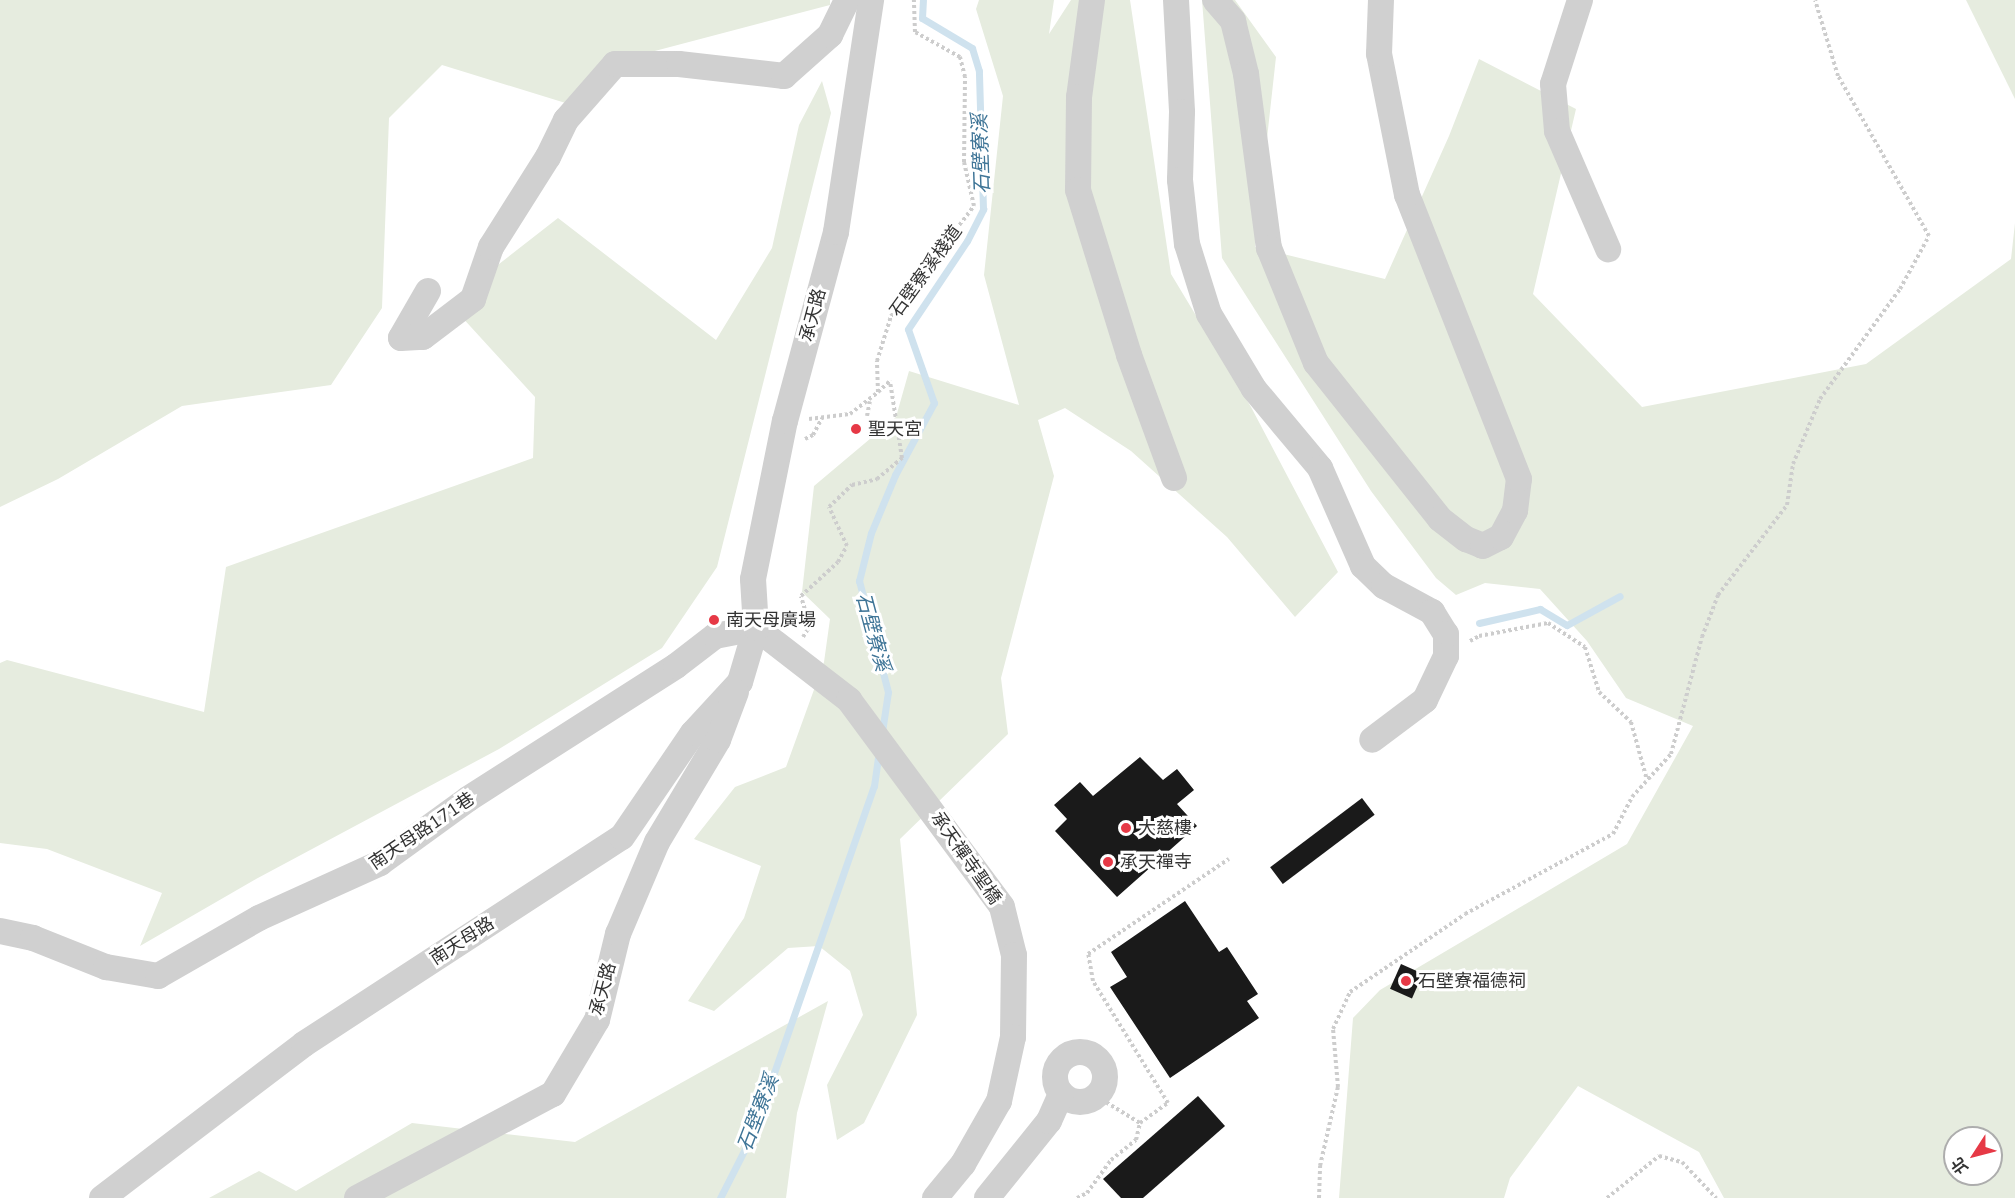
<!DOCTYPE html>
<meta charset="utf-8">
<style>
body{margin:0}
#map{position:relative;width:2015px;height:1198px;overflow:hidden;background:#fff;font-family:"Nunito Sans","Noto Sans TC",sans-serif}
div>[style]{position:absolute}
.green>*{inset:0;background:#e6ecdf}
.stream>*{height:7px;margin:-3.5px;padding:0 3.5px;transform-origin:3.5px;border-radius:3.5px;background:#cfe2ee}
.building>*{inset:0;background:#1a1a1a;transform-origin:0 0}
.path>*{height:4px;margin-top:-2px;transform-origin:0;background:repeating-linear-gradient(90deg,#cdcdcd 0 3px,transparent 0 6px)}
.minor>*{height:26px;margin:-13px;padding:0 13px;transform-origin:13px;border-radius:13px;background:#d0d0d0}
.minor>.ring{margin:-13px;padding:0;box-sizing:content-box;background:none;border:26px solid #d0d0d0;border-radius:50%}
.dots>*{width:16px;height:16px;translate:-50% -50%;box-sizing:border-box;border:3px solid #fff;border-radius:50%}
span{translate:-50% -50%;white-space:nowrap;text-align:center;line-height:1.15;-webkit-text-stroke:6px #fff;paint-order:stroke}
.street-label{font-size:18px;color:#333}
.poi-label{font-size:18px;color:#333}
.left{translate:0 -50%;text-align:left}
.water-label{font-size:20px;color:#3f7597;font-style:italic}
.north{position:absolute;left:1943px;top:1126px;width:60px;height:60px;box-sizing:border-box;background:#fff;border:2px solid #adadad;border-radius:50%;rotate:234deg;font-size:16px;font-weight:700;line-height:24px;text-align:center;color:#333}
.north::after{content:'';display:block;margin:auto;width:21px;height:27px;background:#e63946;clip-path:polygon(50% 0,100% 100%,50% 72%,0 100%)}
</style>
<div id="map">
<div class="green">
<i style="clip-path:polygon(0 0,830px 0,830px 5px,651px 52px,572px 105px,442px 65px,389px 118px,382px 308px,331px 385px,182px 406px,58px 479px,0 507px)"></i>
<i style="clip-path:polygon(979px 0,1054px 0,1049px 34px,1071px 0,1130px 0,1171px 274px,1251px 407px,1338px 572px,1295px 617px,1227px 537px,1131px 451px,1065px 408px,1038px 420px,1054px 476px,1001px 678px,1008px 734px,900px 839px,917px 1015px,864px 1123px,837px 1140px,827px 1085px,863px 1015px,850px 971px,819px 946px,788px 948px,714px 1011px,688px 1001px,744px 918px,761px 866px,694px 839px,735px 787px,786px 767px,824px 662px,830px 619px,802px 592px,814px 486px,896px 417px,909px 371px,1019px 405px,984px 275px,1003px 96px,976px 9px)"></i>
<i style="clip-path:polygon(evenodd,1202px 0,1235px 0,1276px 57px,1255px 247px,1385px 279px,1449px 136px,1479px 59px,1576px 109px,1533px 294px,1642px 407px,1866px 364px,2011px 259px,2015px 223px,2015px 1198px,1724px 1198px,1699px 1152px,1578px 1086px,1510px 1178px,1504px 1198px,1339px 1198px,1353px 1018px,1380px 990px,1627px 844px,1693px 726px,1626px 698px,1587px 641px,1540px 589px,1485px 583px,1456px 595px,1436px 578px,1371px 491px,1222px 258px,1202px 0,1955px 1138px,1991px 1138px,1991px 1174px,1955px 1174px,1955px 1138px)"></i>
<i style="clip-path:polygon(1966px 0,2015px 0,2015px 99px)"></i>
<i style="clip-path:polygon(822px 81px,831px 113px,717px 567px,662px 648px,499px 749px,256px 879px,140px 946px,162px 893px,47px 849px,0 843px,0 663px,7px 660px,204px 712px,226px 567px,533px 458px,535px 397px,449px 303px,558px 218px,716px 340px,772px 248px,799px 125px)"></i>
<i style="clip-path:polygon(828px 1001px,797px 1113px,786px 1198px,209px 1198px,259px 1171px,296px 1191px,412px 1123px,575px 1142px)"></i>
</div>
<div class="stream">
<i style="left:1479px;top:623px;width:63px;rotate:-12.9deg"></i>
<i style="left:1540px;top:609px;width:31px;rotate:31deg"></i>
<i style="left:1567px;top:625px;width:60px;rotate:-28.7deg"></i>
<i style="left:882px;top:732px;width:40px;rotate:-81.5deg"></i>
<i style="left:888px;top:692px;width:115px;rotate:-104.6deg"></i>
<i style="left:859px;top:581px;width:49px;rotate:-76deg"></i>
<i style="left:871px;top:533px;width:63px;rotate:-67.5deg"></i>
<i style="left:895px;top:475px;width:82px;rotate:-61.6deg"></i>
<i style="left:934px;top:403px;width:78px;rotate:-109.4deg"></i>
<i style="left:908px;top:329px;width:106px;rotate:-56.2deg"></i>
<i style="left:967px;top:241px;width:36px;rotate:-63deg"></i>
<i style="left:983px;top:209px;width:138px;rotate:-91.7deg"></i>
<i style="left:979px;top:71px;width:24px;rotate:-107deg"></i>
<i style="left:972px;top:48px;width:58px;rotate:-149deg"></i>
<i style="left:922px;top:18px;width:18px;rotate:-87deg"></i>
<i style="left:720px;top:1198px;width:73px;rotate:-63.1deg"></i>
<i style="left:753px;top:1133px;width:367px;rotate:-70.8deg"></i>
<i style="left:874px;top:786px;width:34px;rotate:-82deg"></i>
</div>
<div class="building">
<i style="clip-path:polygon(1140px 757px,1163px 780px,1177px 769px,1194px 790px,1177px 804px,1197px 826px,1117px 897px,1055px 831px,1067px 819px,1054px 805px,1080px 782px,1093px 796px)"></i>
<i style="left:1362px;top:798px;width:21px;height:115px;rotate:53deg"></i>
<i style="clip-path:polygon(1185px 901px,1219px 952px,1227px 947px,1258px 994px,1247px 1001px,1259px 1018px,1170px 1078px,1110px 987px,1127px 977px,1111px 952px)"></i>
<i style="left:1401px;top:964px;width:24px;height:27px;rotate:24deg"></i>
<i style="clip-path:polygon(1198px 1096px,1225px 1126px,1143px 1198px,1121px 1198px,1103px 1179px)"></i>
</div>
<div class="path">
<i style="left:878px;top:392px;width:16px;rotate:-43deg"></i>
<i style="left:867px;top:416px;width:15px;rotate:-79deg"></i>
<i style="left:809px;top:419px;width:41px;rotate:-7deg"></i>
<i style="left:850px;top:414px;width:36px;rotate:-38deg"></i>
<i style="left:878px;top:392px;width:31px;rotate:-92deg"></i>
<i style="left:877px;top:361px;width:47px;rotate:-72.7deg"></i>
<i style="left:891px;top:316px;width:138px;rotate:-53deg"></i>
<i style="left:974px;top:206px;width:45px;rotate:-102.8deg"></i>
<i style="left:964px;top:162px;width:85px;rotate:-89.3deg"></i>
<i style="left:965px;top:77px;width:21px;rotate:-104deg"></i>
<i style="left:960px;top:57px;width:51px;rotate:-150.9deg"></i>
<i style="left:915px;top:32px;width:32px;rotate:-92deg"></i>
<i style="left:805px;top:439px;width:9px;rotate:-27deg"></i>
<i style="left:813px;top:435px;width:19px;rotate:-62deg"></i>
<i style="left:803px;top:637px;width:13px;rotate:-58deg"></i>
<i style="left:810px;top:626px;width:31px;rotate:-107deg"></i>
<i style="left:801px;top:596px;width:50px;rotate:-42.6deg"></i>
<i style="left:838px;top:562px;width:18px;rotate:-61deg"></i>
<i style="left:847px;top:546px;width:43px;rotate:-114.8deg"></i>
<i style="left:829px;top:507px;width:32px;rotate:-44deg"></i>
<i style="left:852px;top:485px;width:26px;rotate:-13deg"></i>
<i style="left:877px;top:479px;width:33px;rotate:-40deg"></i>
<i style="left:902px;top:458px;width:78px;rotate:-98.9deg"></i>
<i style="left:1470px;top:641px;width:10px;rotate:-29deg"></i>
<i style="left:1479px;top:636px;width:70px;rotate:-10.7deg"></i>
<i style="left:1548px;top:623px;width:44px;rotate:33deg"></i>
<i style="left:1585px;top:647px;width:47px;rotate:72.7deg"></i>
<i style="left:1599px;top:692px;width:44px;rotate:43.2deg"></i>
<i style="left:1631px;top:722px;width:60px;rotate:74.6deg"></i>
<i style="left:1096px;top:1096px;width:52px;rotate:31.5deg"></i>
<i style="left:1077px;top:1198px;width:11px;rotate:-27deg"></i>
<i style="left:1087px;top:1193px;width:41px;rotate:-54deg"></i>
<i style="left:1111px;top:1160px;width:32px;rotate:-39deg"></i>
<i style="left:1136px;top:1140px;width:17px;rotate:-77deg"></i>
<i style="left:1140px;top:1123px;width:34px;rotate:-36deg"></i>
<i style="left:1168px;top:1103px;width:143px;rotate:-121.6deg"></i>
<i style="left:1093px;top:981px;width:27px;rotate:-100deg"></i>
<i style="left:1088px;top:954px;width:170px;rotate:-34deg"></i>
<i style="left:1319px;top:1198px;width:32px;rotate:-88deg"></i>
<i style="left:1320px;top:1166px;width:81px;rotate:-77.2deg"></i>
<i style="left:1338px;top:1087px;width:58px;rotate:-94.9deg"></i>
<i style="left:1333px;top:1029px;width:41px;rotate:-65.3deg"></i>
<i style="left:1350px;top:992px;width:139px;rotate:-34.1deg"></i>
<i style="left:1465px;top:914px;width:168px;rotate:-28.4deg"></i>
<i style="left:1613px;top:834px;width:42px;rotate:-62.8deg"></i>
<i style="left:1632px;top:797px;width:58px;rotate:-47.8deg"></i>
<i style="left:1671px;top:754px;width:121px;rotate:-75.2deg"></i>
<i style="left:1702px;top:637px;width:45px;rotate:-69.1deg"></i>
<i style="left:1718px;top:595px;width:113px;rotate:-52.5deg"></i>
<i style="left:1787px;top:505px;width:41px;rotate:-81.7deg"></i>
<i style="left:1793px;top:464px;width:70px;rotate:-67.4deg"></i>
<i style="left:1820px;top:399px;width:136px;rotate:-54deg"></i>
<i style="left:1900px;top:289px;width:60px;rotate:-61.3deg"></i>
<i style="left:1929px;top:236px;width:184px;rotate:-119.6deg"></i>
<i style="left:1838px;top:76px;width:79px;rotate:-106.8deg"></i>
<i style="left:1607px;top:1198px;width:67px;rotate:-38.9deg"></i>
<i style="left:1659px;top:1156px;width:24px;rotate:15deg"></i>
<i style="left:1682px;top:1162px;width:50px;rotate:46.6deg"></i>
</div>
<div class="minor">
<i style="left:1092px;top:0;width:98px;rotate:97.6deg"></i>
<i style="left:1079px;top:97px;width:93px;rotate:90.6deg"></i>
<i style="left:1078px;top:190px;width:173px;rotate:72.8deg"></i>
<i style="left:1129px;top:355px;width:131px;rotate:69.9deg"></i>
<i style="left:1176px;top:0;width:112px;rotate:86.9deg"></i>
<i style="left:1182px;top:112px;width:68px;rotate:91.7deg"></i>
<i style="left:1180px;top:180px;width:64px;rotate:83.8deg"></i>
<i style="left:1187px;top:244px;width:73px;rotate:72.6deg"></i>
<i style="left:1209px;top:314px;width:87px;rotate:59deg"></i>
<i style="left:1254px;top:389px;width:103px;rotate:50.1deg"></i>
<i style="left:1320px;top:468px;width:107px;rotate:66.3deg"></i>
<i style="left:1363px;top:566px;width:29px;rotate:44deg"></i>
<i style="left:1384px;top:586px;width:55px;rotate:28.4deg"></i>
<i style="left:1432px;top:612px;width:26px;rotate:58deg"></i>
<i style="left:1446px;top:634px;width:22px;rotate:90deg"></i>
<i style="left:1446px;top:656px;width:49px;rotate:115.5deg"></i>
<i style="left:1425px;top:700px;width:66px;rotate:143deg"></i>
<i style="left:1215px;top:0;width:28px;rotate:49deg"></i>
<i style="left:1233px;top:21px;width:55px;rotate:76.2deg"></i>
<i style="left:1246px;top:74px;width:176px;rotate:82.5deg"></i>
<i style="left:1269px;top:248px;width:124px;rotate:67.8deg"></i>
<i style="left:1316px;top:363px;width:199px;rotate:51.5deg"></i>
<i style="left:1440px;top:519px;width:33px;rotate:38deg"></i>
<i style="left:1466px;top:539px;width:18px;rotate:22deg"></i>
<i style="left:1483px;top:546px;width:20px;rotate:-27deg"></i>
<i style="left:1501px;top:537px;width:30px;rotate:-62deg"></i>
<i style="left:1515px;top:511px;width:32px;rotate:-83deg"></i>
<i style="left:1519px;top:479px;width:305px;rotate:-111.5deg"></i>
<i style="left:1407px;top:195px;width:144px;rotate:-101.2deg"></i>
<i style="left:1379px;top:54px;width:54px;rotate:-87.9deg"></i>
<i style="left:1580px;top:0;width:88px;rotate:107.8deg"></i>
<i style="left:1553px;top:84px;width:47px;rotate:85.1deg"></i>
<i style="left:1557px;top:131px;width:129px;rotate:66.6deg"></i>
<i style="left:428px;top:291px;width:54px;rotate:119.9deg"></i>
<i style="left:401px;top:338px;width:22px;rotate:-3deg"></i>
<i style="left:423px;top:337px;width:63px;rotate:-37.2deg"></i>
<i style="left:473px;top:299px;width:55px;rotate:-70.9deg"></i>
<i style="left:491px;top:247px;width:107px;rotate:-57.7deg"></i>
<i style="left:548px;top:157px;width:41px;rotate:-64.1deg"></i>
<i style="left:566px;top:120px;width:74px;rotate:-48.8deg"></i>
<i style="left:615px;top:64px;width:64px"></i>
<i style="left:679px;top:64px;width:106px;rotate:6.5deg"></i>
<i style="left:784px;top:76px;width:62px;rotate:-41.7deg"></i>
<i style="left:830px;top:35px;width:39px;rotate:-64deg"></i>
<i style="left:756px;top:628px;width:118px;rotate:37.7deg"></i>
<i style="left:849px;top:700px;width:257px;rotate:53.5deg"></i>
<i style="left:1002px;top:907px;width:49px;rotate:76deg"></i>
<i style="left:1014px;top:955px;width:82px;rotate:90.7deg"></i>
<i style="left:1013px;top:1037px;width:66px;rotate:102.3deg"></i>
<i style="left:999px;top:1101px;width:73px;rotate:119.7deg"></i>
<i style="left:963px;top:1164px;width:44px;rotate:129.5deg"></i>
<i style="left:0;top:931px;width:34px;rotate:12deg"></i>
<i style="left:33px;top:938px;width:79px;rotate:21.7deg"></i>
<i style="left:106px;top:967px;width:53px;rotate:9.8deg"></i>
<i style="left:158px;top:976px;width:116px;rotate:-29.9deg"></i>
<i style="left:259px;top:918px;width:133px;rotate:-24.4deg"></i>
<i style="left:380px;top:863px;width:109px;rotate:-36deg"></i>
<i style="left:468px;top:799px;width:247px;rotate:-32.6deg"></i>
<i style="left:676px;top:666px;width:49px;rotate:-37.6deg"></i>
<i style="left:715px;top:636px;width:42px;rotate:-11deg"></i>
<i class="ring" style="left:1055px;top:1052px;width:24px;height:24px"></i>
<i style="left:102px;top:1198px;width:254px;rotate:-37.3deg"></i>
<i style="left:304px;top:1044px;width:379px;rotate:-33.1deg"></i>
<i style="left:622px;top:837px;width:126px;rotate:-55.7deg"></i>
<i style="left:693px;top:733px;width:69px;rotate:-47.3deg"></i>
<i style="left:740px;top:682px;width:56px;rotate:-73.5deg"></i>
<i style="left:756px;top:628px;width:49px;rotate:-93.5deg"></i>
<i style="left:753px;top:579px;width:161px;rotate:-78.6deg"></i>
<i style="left:785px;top:421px;width:196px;rotate:-74.9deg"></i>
<i style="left:836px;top:232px;width:235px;rotate:-81.4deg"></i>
<i style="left:357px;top:1198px;width:222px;rotate:-28deg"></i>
<i style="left:553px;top:1094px;width:86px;rotate:-59.3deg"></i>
<i style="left:597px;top:1020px;width:89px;rotate:-76.3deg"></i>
<i style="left:618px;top:934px;width:100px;rotate:-67deg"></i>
<i style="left:657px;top:842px;width:119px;rotate:-59.1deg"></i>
<i style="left:718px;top:740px;width:51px;rotate:-69.4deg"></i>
<i style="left:987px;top:1198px;width:99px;rotate:-51.2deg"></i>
<i style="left:1049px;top:1121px;width:30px;rotate:-66deg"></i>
</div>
<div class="dots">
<i style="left:856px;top:429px;background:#e63946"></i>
<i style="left:714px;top:620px;background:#e63946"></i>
<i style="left:1126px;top:828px;background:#e63946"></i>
<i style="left:1108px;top:862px;background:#e63946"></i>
<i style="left:1406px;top:981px;background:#e63946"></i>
</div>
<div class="street-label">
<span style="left:926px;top:271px;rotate:-54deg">石壁寮溪棧道</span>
<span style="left:813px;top:315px;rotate:-75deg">承天路</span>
<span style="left:422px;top:831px;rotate:-34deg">南天母路171巷</span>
<span style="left:966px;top:858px;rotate:55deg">承天禪寺聖橋</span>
<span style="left:462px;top:941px;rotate:-33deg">南天母路</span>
<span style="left:603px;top:989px;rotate:-75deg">承天路</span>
</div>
<div class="poi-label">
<span class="left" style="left:868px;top:429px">聖天宮</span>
<span class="left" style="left:726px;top:620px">南天母廣場</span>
<span class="left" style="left:1138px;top:828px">大慈樓</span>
<span class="left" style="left:1120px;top:862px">承天禪寺</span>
<span class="left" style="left:1418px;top:981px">石壁寮福德祠</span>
</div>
<div class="water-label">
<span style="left:981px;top:154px;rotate:-92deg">石壁寮溪</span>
<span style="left:873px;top:632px;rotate:75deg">石壁寮溪</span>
<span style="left:758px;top:1113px;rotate:-69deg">石壁寮溪</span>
</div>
<div class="north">北</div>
</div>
